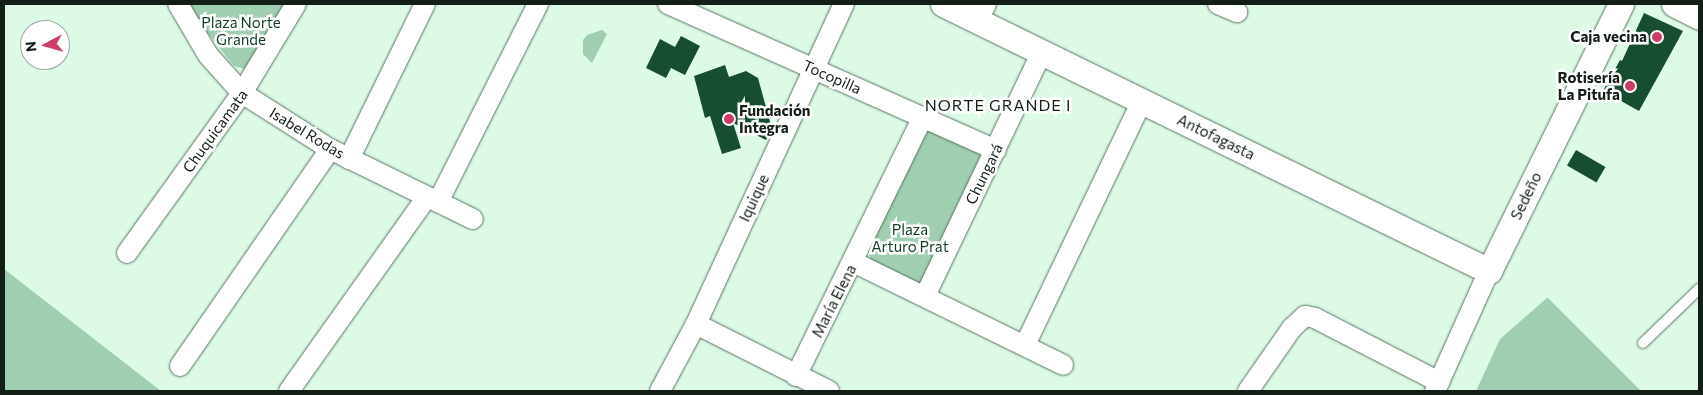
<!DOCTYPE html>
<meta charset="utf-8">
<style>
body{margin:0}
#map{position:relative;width:1703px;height:395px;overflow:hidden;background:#dcfae6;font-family:Commissioner,sans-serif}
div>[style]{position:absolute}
.green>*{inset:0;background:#9fcfb0}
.building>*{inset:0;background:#174d30;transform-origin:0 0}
.roads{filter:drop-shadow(0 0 1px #597362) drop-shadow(0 0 1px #597362)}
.service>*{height:10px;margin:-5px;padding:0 5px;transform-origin:5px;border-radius:5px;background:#fff}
.minor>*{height:20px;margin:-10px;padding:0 10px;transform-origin:10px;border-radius:10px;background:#fff}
.tertiary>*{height:25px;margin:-12.5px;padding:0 12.5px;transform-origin:12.5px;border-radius:12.5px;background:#fff}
.dots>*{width:14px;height:14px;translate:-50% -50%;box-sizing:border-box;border:2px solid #fff;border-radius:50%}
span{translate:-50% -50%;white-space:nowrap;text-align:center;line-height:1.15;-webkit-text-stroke:5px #fff;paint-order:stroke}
.park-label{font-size:15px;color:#103c25}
.poi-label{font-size:15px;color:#131e17;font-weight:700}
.right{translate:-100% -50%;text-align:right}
.left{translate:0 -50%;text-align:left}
.street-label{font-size:15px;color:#131e17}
.neighbourhood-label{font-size:16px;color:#131e17;letter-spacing:1px}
.frame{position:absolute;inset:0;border:5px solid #131e17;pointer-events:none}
.north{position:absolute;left:20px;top:20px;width:50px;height:50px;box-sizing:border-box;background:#fff;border:1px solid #a1a5a2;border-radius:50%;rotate:264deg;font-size:14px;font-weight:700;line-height:20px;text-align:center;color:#131e17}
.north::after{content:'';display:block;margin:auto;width:18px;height:22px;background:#cc3e69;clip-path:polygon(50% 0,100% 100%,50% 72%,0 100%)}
</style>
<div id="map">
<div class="green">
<i style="clip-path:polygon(190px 4px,293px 4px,246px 69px,234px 66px,199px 22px)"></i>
<i style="clip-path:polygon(602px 30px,607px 34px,592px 63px,583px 54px,583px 40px,587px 35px)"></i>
<i style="clip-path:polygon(933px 125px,982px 149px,984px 157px,928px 279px,918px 283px,871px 262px,867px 247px,924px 129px)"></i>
<i style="clip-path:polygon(4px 269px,161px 391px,4px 391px)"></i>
<i style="clip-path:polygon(1547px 298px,1548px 298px,1641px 391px,1476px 391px,1500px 339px)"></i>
</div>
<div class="building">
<i style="clip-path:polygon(1644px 13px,1683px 31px,1639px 111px,1603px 91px,1620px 60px,1622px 61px)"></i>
<i style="clip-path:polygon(681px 36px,700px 46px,685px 75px,671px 68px,666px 78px,646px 68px,660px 39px,675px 47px)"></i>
<i style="clip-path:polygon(725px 65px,729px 77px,746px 71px,758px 78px,772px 129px,766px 140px,733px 123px,741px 148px,722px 154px,710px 116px,705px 118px,694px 76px)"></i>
<i style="left:1576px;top:150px;width:34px;height:18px;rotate:30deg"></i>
</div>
<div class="roads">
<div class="service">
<i style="left:1643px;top:343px;width:78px;rotate:-44deg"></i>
</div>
<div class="minor">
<i style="left:178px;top:4px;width:59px;rotate:59.5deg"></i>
<i style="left:208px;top:55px;width:51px;rotate:48.2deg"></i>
<i style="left:242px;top:93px;width:104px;rotate:32.5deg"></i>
<i style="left:330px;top:149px;width:159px;rotate:26.1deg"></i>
<i style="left:668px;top:4px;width:359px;rotate:24deg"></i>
<i style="left:1218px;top:4px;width:21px;rotate:23deg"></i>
<i style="left:977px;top:21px;width:19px;rotate:-62deg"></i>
<i style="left:349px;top:159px;width:173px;rotate:-63.9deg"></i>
<i style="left:438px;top:202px;width:222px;rotate:-63.2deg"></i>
<i style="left:127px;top:253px;width:197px;rotate:-54.3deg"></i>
<i style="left:242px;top:93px;width:104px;rotate:-58.8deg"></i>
<i style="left:853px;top:262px;width:234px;rotate:26.1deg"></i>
<i style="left:925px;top:296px;width:271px;rotate:-64.4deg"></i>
<i style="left:696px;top:324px;width:149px;rotate:26.7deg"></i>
<i style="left:1025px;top:345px;width:271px;rotate:-64.4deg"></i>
<i style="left:180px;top:366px;width:264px;rotate:-55.3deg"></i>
<i style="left:796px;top:376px;width:288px;rotate:-63.9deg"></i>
<i style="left:289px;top:391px;width:238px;rotate:-54.6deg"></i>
<i style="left:660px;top:391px;width:76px;rotate:-61.8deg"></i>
<i style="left:696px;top:324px;width:353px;rotate:-65.2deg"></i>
<i style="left:1248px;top:391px;width:77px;rotate:-55.1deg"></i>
<i style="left:1292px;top:328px;width:18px;rotate:-43deg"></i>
<i style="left:1305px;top:316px;width:10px;rotate:11deg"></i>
<i style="left:1315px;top:318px;width:140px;rotate:27.3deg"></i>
<i style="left:1435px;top:391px;width:132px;rotate:-65.8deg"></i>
</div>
<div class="tertiary">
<i style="left:943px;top:4px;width:608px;rotate:26.06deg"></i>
<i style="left:1489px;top:271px;width:298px;rotate:-63.7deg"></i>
<i style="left:1674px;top:4px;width:28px;rotate:27deg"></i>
</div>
</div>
<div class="dots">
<i style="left:1657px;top:37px;background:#cc3e69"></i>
<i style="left:1630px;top:86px;background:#cc3e69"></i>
<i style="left:729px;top:119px;background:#cc3e69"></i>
</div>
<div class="park-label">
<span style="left:241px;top:31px">Plaza Norte<br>Grande</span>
<span style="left:910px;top:238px">Plaza<br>Arturo Prat</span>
</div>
<div class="poi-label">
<span class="right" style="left:1647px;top:37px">Caja vecina</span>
<span class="right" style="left:1620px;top:86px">Rotisería<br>La Pitufa</span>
<span class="left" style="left:739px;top:119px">Fundación<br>Integra</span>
</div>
<div class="street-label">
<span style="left:832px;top:77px;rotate:24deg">Tocopilla</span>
<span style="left:215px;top:131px;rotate:-54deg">Chuquicamata</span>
<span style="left:307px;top:133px;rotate:31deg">Isabel Rodas</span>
<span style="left:1216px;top:137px;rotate:26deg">Antofagasta</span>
<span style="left:984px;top:174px;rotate:-64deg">Chungará</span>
<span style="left:1526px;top:196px;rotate:-64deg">Sedeño</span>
<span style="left:754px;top:198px;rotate:-65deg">Iquique</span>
<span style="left:834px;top:301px;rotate:-63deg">María Elena</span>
</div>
<div class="neighbourhood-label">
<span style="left:998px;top:105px">NORTE GRANDE I</span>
</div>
<div class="frame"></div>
<div class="north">N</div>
</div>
